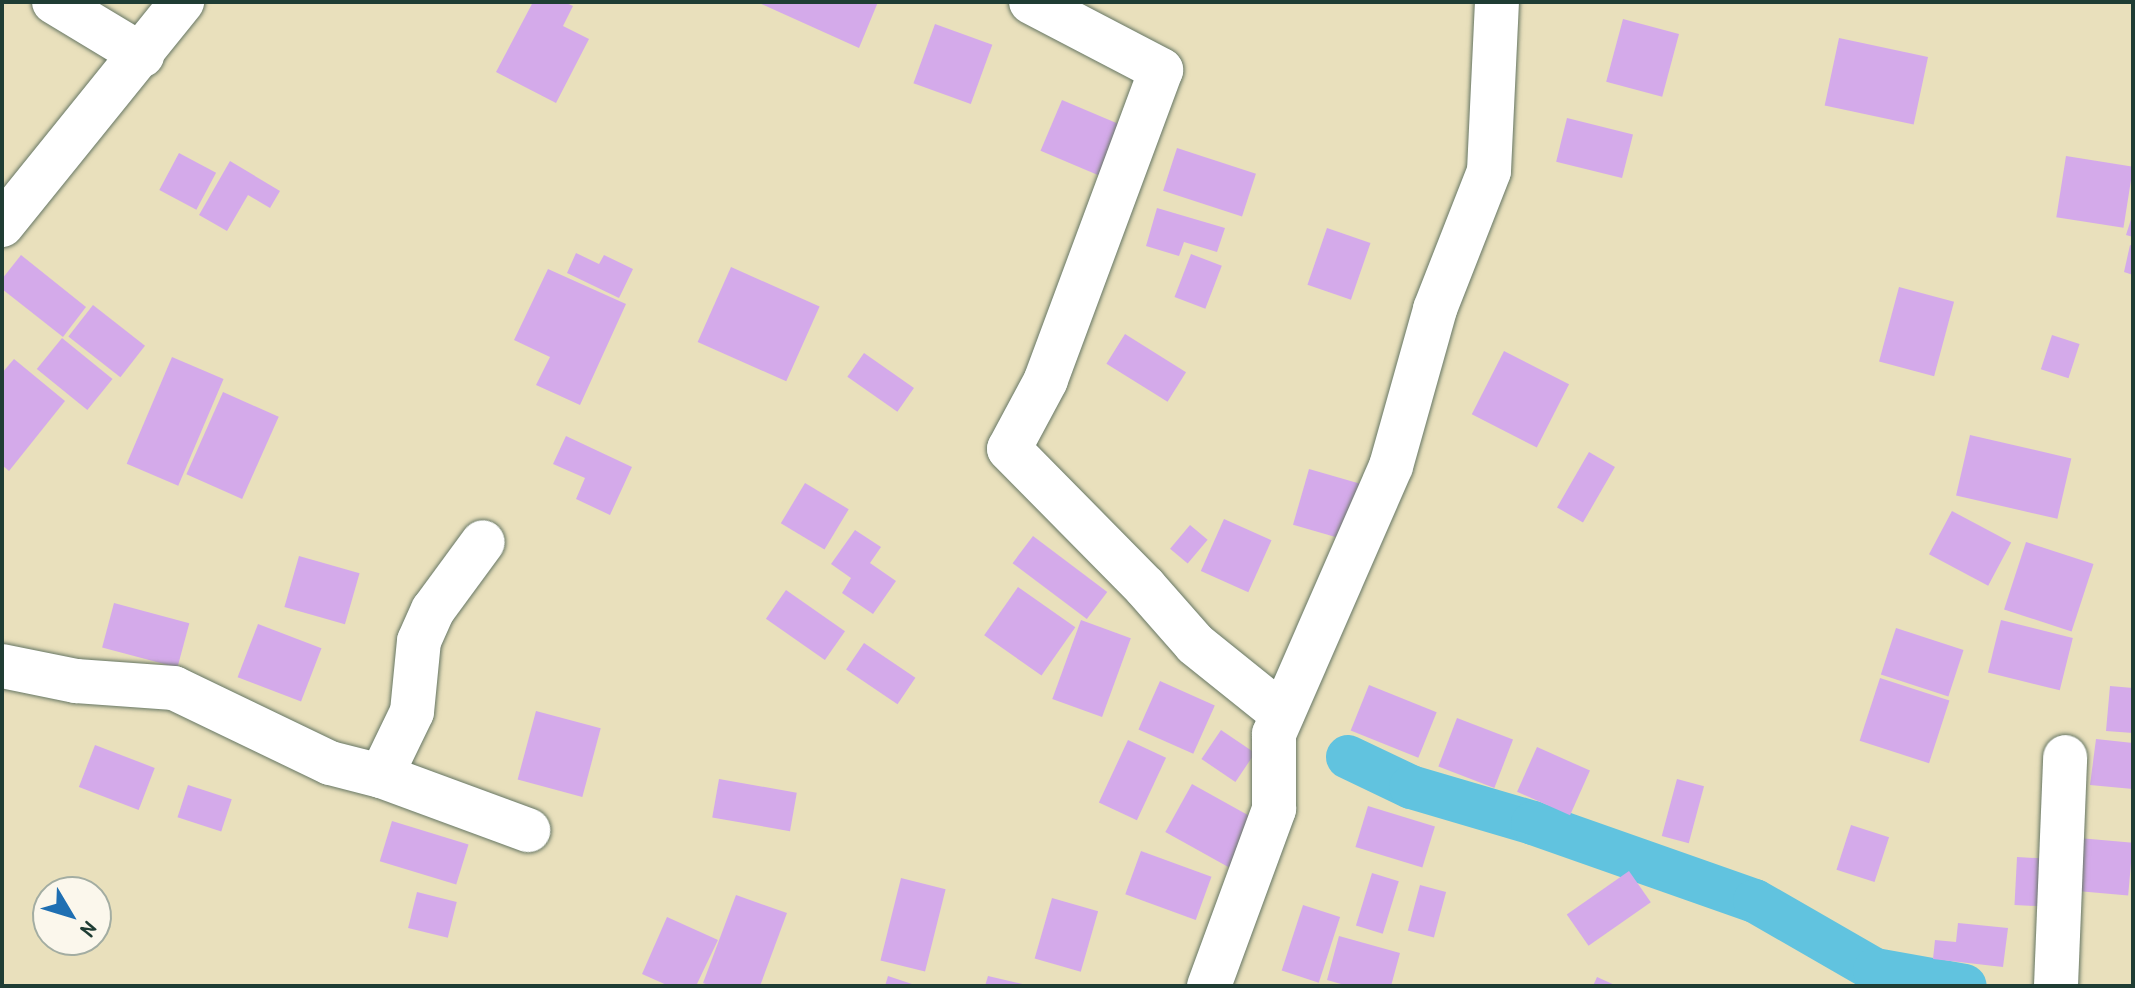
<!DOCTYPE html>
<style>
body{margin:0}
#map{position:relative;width:2135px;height:988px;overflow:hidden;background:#e9e0bc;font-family:"Patrick Hand",sans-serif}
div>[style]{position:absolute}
.canal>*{height:44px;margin:-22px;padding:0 22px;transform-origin:22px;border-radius:22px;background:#61c3df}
.building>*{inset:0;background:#d4aaea;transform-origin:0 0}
.roads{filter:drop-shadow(0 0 2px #667664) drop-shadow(0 0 2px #667664)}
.minor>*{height:44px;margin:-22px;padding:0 22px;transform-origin:22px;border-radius:22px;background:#fff}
.secondary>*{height:44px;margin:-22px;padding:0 22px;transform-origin:22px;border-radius:22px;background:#fff}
span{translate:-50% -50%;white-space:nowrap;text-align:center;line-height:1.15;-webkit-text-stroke:6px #fbf7ec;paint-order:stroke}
.frame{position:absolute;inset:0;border:4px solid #1f3d34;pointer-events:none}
.north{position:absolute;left:32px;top:876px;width:80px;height:80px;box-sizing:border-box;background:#fbf7ec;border:2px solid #a3ada2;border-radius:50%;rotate:128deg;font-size:22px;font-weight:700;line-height:32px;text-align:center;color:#1f3d34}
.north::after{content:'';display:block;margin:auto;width:28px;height:36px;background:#1f6fb2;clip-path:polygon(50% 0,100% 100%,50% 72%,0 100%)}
</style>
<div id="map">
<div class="canal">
<i style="left:1348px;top:757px;width:70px;rotate:25.5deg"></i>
<i style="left:1411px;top:787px;width:127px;rotate:16.4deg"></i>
<i style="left:1533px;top:823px;width:235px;rotate:19.4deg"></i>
<i style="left:1755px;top:901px;width:138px;rotate:29.9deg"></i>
<i style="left:1875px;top:970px;width:91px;rotate:10.1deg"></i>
</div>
<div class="building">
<i style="clip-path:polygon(533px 2px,564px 2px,573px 6px,563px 26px,589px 39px,556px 103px,496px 72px)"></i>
<i style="clip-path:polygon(757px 2px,878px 2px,859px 48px)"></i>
<i style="left:1623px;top:19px;width:58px;height:65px;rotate:15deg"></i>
<i style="left:935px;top:24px;width:61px;height:63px;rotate:20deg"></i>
<i style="left:1839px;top:38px;width:91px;height:69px;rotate:12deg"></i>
<i style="left:1062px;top:100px;width:70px;height:55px;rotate:23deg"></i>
<i style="left:1567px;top:118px;width:68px;height:45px;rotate:14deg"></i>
<i style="left:1177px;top:148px;width:83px;height:45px;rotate:18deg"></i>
<i style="left:179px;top:153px;width:42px;height:42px;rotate:28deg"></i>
<i style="left:2066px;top:156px;width:68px;height:62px;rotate:9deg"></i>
<i style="clip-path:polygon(230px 161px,280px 191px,270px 208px,248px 195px,227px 231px,199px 215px)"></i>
<i style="clip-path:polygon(1157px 208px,1225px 228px,1217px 252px,1184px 242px,1179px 256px,1146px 246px)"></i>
<i style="clip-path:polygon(2133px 213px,2133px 237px,2126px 235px)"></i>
<i style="left:1327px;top:228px;width:46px;height:60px;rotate:19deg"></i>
<i style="clip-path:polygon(2130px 245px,2133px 246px,2133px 275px,2124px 272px)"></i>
<i style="clip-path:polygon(576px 253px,599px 264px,604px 255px,633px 269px,619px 298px,567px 273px)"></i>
<i style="left:1191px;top:254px;width:33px;height:46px;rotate:21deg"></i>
<i style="clip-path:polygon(21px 255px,86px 307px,63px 337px,2px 289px,2px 279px)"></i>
<i style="left:731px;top:267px;width:97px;height:82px;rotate:24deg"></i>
<i style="clip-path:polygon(548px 269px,626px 304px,580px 405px,536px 385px,550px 357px,514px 340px)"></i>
<i style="left:1899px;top:287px;width:57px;height:77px;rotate:15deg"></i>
<i style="left:93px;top:305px;width:66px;height:40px;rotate:38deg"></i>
<i style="left:1125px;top:334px;width:72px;height:35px;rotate:32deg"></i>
<i style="left:2052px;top:335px;width:29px;height:36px;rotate:18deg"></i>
<i style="left:62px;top:338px;width:65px;height:40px;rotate:39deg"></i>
<i style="left:1504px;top:351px;width:73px;height:71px;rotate:27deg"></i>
<i style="left:864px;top:353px;width:61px;height:29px;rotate:35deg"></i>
<i style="left:172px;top:357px;width:56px;height:116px;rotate:23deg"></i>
<i style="clip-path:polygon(14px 359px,65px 401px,9px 471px,2px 465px,2px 373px)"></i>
<i style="left:223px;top:392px;width:61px;height:90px;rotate:24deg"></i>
<i style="left:1970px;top:435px;width:104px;height:62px;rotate:13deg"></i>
<i style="clip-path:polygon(566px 436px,632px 467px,610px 515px,576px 499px,585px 478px,553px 464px)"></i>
<i style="left:1589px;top:452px;width:30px;height:64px;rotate:30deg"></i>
<i style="left:1309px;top:469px;width:65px;height:58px;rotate:16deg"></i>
<i style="left:805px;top:483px;width:51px;height:47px;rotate:31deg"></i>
<i style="left:1952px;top:511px;width:67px;height:49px;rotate:28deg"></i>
<i style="left:1224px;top:519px;width:52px;height:57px;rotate:24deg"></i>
<i style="left:1190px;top:525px;width:23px;height:31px;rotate:40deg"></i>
<i style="clip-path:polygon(855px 530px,881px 547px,870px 563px,896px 581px,873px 614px,842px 593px,851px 578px,831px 564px)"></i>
<i style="left:1033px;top:536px;width:93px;height:34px;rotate:37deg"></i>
<i style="left:2026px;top:542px;width:71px;height:71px;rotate:18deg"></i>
<i style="left:299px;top:556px;width:63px;height:53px;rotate:16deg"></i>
<i style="left:1018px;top:587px;width:70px;height:59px;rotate:35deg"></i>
<i style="left:786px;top:590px;width:72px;height:35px;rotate:35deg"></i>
<i style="left:114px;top:603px;width:78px;height:46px;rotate:15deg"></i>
<i style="left:1081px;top:620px;width:53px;height:84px;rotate:20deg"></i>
<i style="left:2001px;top:620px;width:74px;height:54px;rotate:14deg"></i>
<i style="left:258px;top:624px;width:68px;height:57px;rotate:21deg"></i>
<i style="left:1896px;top:628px;width:71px;height:49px;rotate:18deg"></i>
<i style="left:864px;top:643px;width:62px;height:32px;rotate:34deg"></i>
<i style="left:1880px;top:678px;width:73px;height:66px;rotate:18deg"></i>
<i style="left:1160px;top:681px;width:60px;height:53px;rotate:24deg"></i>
<i style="left:1369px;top:685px;width:73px;height:49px;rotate:22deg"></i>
<i style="clip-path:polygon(2110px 686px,2133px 688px,2133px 733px,2106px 731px)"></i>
<i style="left:536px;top:711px;width:67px;height:71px;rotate:15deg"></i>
<i style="left:1457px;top:718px;width:60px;height:52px;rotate:21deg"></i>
<i style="left:1221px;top:730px;width:41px;height:35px;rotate:34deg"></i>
<i style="clip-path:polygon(2096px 739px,2133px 743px,2133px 789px,2090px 785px)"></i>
<i style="left:1128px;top:740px;width:42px;height:69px;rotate:25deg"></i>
<i style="left:95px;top:745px;width:64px;height:45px;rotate:21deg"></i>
<i style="left:1537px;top:747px;width:58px;height:49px;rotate:24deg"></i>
<i style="left:719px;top:779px;width:79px;height:39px;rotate:10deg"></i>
<i style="left:1677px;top:779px;width:28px;height:59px;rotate:15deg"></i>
<i style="left:1192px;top:784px;width:74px;height:55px;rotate:29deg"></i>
<i style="left:188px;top:785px;width:46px;height:34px;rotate:18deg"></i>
<i style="left:1368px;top:806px;width:70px;height:43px;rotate:17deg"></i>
<i style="left:392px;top:821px;width:80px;height:42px;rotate:17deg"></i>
<i style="left:1851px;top:825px;width:40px;height:47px;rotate:18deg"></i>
<i style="left:2079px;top:838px;width:54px;height:53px;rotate:5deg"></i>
<i style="left:1141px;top:851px;width:75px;height:46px;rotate:20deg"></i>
<i style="left:2017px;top:857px;width:41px;height:48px;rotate:3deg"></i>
<i style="left:1629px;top:871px;width:38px;height:76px;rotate:55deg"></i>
<i style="left:1372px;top:873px;width:28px;height:55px;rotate:17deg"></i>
<i style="left:901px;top:878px;width:46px;height:85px;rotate:14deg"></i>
<i style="left:1420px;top:885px;width:27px;height:47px;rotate:15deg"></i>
<i style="left:417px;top:892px;width:41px;height:37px;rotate:14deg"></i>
<i style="clip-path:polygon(736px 895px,787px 913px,760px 986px,711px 986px,703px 983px)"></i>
<i style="left:1052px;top:898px;width:48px;height:63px;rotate:16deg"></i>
<i style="left:1303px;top:905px;width:39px;height:69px;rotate:18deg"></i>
<i style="clip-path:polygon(667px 917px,718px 940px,696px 986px,669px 986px,642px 974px)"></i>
<i style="clip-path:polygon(1958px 923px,2008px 928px,2003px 967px,1933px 959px,1935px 940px,1956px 942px)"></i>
<i style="clip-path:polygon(1339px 936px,1400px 953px,1391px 986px,1348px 986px,1327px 980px)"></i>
<i style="clip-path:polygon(888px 976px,915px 985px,915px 986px,885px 986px)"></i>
<i style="clip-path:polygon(988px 976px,1027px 985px,1027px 986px,985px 986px)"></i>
<i style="clip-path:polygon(1597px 977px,1617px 986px,1593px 986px)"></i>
</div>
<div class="roads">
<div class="minor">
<i style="left:54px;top:2px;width:103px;rotate:31.1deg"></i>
<i style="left:1031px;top:2px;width:147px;rotate:27.6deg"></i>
<i style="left:1161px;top:70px;width:331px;rotate:110.4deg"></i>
<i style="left:1046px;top:380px;width:78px;rotate:118.2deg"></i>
<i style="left:1009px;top:449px;width:194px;rotate:45.4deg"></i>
<i style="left:1145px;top:587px;width:76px;rotate:48.7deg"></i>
<i style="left:1195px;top:644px;width:112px;rotate:38.8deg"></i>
<i style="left:2px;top:666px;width:76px;rotate:11.5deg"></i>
<i style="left:76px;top:681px;width:98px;rotate:4.1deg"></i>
<i style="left:174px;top:688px;width:173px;rotate:25.7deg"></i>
<i style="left:330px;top:763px;width:53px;rotate:14.3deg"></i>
<i style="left:381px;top:776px;width:71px;rotate:-64.2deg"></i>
<i style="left:412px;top:712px;width:71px;rotate:-84.4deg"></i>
<i style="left:419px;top:641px;width:34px;rotate:-66deg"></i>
<i style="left:433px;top:610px;width:84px;rotate:-53.7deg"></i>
<i style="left:381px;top:776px;width:157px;rotate:20.2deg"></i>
<i style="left:1209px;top:986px;width:189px;rotate:-69.8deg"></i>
<i style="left:1274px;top:809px;width:75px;rotate:-90deg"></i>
<i style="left:1274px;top:734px;width:292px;rotate:-66.4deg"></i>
<i style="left:1391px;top:466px;width:163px;rotate:-74.3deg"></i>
<i style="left:1435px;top:309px;width:148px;rotate:-68.6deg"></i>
<i style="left:1489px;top:171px;width:169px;rotate:-87.3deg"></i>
<i style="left:2056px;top:986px;width:229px;rotate:-87.7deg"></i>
</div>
<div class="secondary">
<i style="left:2px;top:225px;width:287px;rotate:-51.1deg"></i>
</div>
</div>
<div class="frame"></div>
<div class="north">N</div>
</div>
